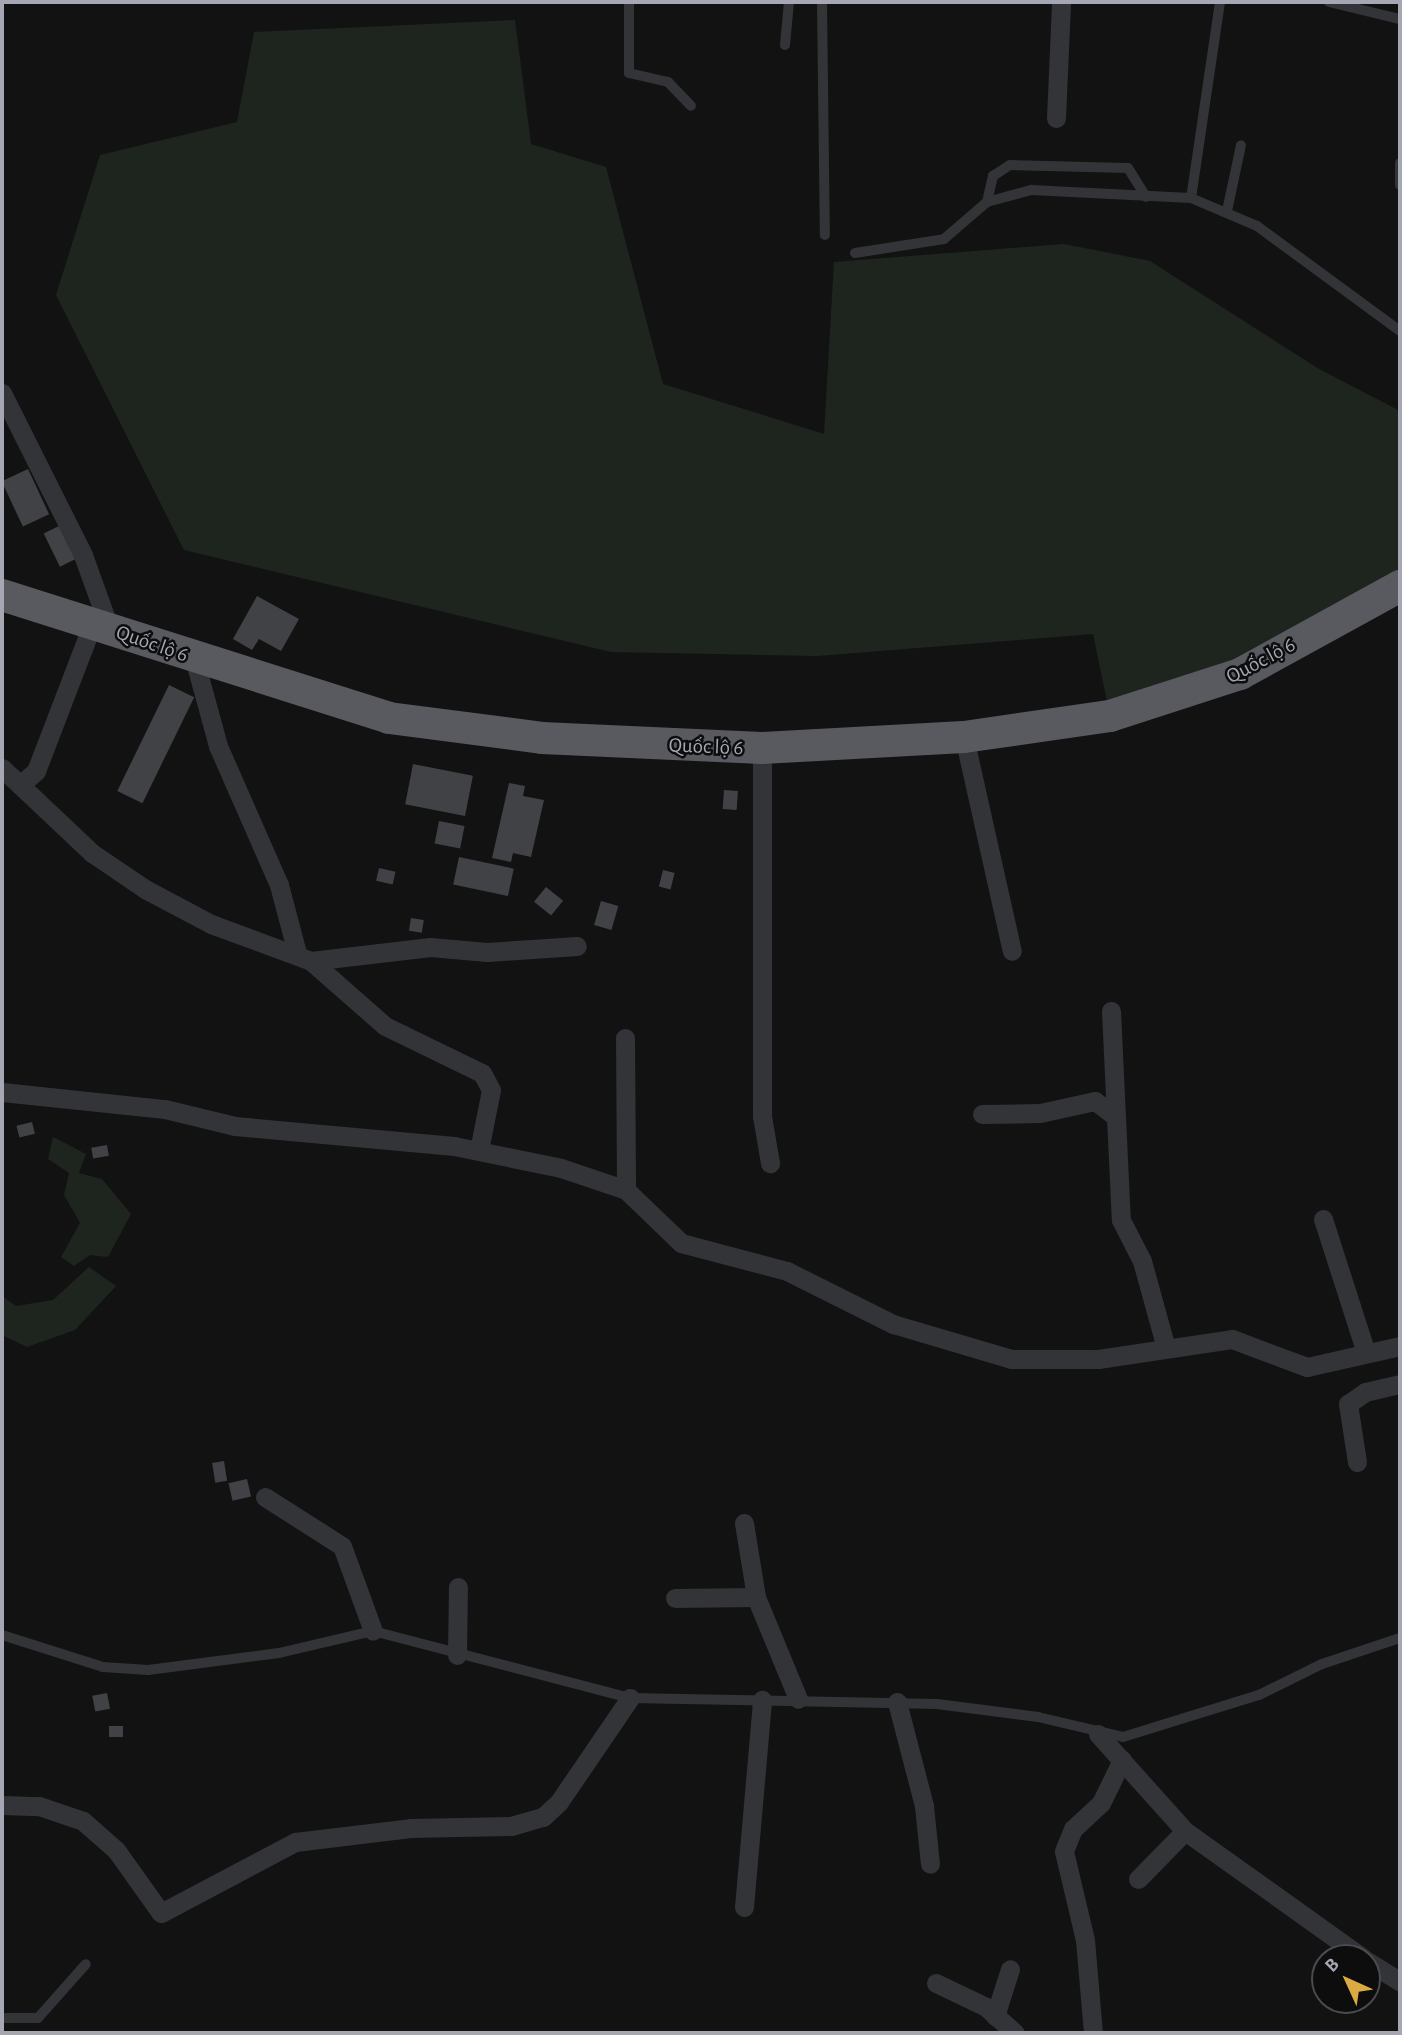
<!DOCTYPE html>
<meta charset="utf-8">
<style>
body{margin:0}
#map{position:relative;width:1402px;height:2035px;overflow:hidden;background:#121213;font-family:"Alegreya Sans",sans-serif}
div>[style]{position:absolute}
.green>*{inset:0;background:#1e251f}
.building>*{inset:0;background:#414246;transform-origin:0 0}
.service>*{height:10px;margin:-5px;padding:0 5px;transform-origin:5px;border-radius:5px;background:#333437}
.minor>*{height:19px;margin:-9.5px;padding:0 9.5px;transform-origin:9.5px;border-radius:9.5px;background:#333437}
.trunk>*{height:32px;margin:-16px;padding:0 16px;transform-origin:16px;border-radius:16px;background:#585a5f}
span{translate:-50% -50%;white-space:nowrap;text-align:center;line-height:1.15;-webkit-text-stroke:5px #0d0d0e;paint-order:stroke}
.street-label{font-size:21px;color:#a5a8b2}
.frame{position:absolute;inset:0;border:4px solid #a5a8b2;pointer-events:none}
.north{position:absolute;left:1311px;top:1944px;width:70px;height:70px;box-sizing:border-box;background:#0d0d0e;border:2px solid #4a4b50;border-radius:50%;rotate:315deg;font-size:19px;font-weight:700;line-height:28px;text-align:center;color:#a5a8b2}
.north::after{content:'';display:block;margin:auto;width:24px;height:32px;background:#dbaa42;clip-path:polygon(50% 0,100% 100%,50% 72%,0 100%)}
</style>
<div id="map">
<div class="green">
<i style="clip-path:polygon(515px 20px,531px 144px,606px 167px,663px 384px,824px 434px,834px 262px,1064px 244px,1150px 261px,1319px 369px,1400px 411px,1400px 592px,1110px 716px,1093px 634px,817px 656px,611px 652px,184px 550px,56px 295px,100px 155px,237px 122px,254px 32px)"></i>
<i style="clip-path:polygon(53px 1137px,86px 1154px,79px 1173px,102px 1179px,131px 1214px,108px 1257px,90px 1255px,74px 1266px,61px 1257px,80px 1223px,64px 1195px,69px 1173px,48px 1159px)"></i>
<i style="clip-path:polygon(89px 1267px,116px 1286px,75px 1330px,27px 1347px,2px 1335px,2px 1296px,16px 1306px,53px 1300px)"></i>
</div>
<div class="building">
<i style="left:28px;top:469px;width:50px;height:29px;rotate:65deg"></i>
<i style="left:59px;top:526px;width:37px;height:17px;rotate:64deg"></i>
<i style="clip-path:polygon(257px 596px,299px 619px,281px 651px,259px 639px,252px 650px,233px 639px)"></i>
<i style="left:169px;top:685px;width:28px;height:118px;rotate:26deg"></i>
<i style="left:413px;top:764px;width:61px;height:41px;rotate:11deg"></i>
<i style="clip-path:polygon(509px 783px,525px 786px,523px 796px,544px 800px,531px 857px,513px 853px,511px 862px,492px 858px)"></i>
<i style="left:724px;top:790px;width:14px;height:19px;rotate:4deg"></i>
<i style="left:439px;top:821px;width:26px;height:23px;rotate:11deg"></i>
<i style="left:459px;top:857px;width:56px;height:28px;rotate:12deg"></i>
<i style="left:379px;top:868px;width:17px;height:13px;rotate:13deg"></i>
<i style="left:663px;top:870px;width:12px;height:17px;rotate:14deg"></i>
<i style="left:546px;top:887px;width:22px;height:19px;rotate:39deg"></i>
<i style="left:601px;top:901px;width:18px;height:25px;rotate:16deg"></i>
<i style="left:411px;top:918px;width:13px;height:13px;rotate:9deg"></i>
<i style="left:32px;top:1122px;width:12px;height:16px;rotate:76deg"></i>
<i style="left:107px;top:1145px;width:11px;height:16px;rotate:80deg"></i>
<i style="left:224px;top:1461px;width:20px;height:12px;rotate:81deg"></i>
<i style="left:247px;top:1479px;width:18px;height:19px;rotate:77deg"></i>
<i style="left:107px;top:1693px;width:16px;height:15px;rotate:79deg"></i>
<i style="left:123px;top:1726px;width:11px;height:14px;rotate:90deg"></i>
</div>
<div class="service">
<i style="left:629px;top:2px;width:71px;rotate:90deg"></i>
<i style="left:629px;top:73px;width:40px;rotate:13deg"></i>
<i style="left:668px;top:82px;width:33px;rotate:46deg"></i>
<i style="left:822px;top:2px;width:233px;rotate:89.3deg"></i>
<i style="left:1220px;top:2px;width:198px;rotate:98.4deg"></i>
<i style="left:1191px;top:198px;width:72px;rotate:23deg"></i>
<i style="left:1257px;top:226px;width:177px;rotate:36.3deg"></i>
<i style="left:1329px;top:2px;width:73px;rotate:13.5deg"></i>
<i style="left:785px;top:45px;width:43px;rotate:-84.7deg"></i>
<i style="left:1400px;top:163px;width:22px;rotate:90deg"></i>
<i style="left:987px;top:202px;width:27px;rotate:-77deg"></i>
<i style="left:993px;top:176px;width:20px;rotate:-33deg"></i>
<i style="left:1010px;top:165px;width:118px;rotate:1.5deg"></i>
<i style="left:1128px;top:168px;width:34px;rotate:58deg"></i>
<i style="left:1227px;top:211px;width:67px;rotate:-78deg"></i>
<i style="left:855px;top:253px;width:90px;rotate:-8.9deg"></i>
<i style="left:944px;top:239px;width:57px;rotate:-40.7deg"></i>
<i style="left:987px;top:202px;width:46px;rotate:-15.3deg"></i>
<i style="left:1031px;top:190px;width:160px;rotate:2.9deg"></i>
<i style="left:2px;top:1635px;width:106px;rotate:17.6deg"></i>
<i style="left:103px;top:1667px;width:45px;rotate:3.8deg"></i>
<i style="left:148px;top:1670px;width:132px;rotate:-7.4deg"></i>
<i style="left:279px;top:1653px;width:97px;rotate:-13.2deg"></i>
<i style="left:373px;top:1631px;width:266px;rotate:14.6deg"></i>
<i style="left:630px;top:1698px;width:307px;rotate:1.1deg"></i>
<i style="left:937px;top:1704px;width:102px;rotate:7.3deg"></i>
<i style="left:1038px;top:1717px;width:87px;rotate:13.2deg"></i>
<i style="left:1123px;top:1737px;width:142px;rotate:-17.2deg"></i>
<i style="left:1259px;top:1695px;width:70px;rotate:-26.2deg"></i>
<i style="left:1322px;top:1664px;width:82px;rotate:-18.4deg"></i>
<i style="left:2px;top:2018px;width:36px"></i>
<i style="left:38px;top:2018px;width:72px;rotate:-48.4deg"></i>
</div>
<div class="minor">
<i style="left:1056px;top:118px;width:116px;rotate:-87.5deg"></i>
<i style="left:2px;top:393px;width:181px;rotate:63.4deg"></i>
<i style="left:83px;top:555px;width:80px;rotate:70.2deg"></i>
<i style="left:194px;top:658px;width:91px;rotate:74.7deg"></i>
<i style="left:218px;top:746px;width:152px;rotate:66.3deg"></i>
<i style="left:279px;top:885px;width:70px;rotate:75.2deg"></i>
<i style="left:964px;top:737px;width:219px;rotate:77.4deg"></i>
<i style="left:762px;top:748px;width:368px;rotate:90deg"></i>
<i style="left:762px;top:1116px;width:48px;rotate:80.3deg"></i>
<i style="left:2px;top:768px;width:124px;rotate:43.4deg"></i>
<i style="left:92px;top:853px;width:64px;rotate:34.2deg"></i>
<i style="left:145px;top:889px;width:75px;rotate:27.9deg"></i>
<i style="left:211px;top:924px;width:107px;rotate:20.3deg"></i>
<i style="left:311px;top:961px;width:98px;rotate:41.3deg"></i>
<i style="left:385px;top:1026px;width:108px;rotate:25.9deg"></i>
<i style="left:482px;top:1073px;width:19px;rotate:62deg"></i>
<i style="left:491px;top:1090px;width:61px;rotate:101.3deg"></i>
<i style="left:20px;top:785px;width:21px;rotate:-41deg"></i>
<i style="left:36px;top:771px;width:156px;rotate:-69deg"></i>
<i style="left:311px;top:961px;width:120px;rotate:-6.7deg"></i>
<i style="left:430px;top:947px;width:57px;rotate:5deg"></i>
<i style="left:487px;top:952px;width:90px;rotate:-3.8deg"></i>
<i style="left:1111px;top:1011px;width:209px;rotate:87.3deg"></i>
<i style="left:1121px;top:1220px;width:46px;rotate:62.9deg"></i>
<i style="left:1142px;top:1261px;width:90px;rotate:74.6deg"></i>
<i style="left:625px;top:1038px;width:152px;rotate:89.6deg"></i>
<i style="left:2px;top:1092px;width:164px;rotate:6deg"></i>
<i style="left:165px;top:1109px;width:72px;rotate:13.7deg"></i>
<i style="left:235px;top:1126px;width:220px;rotate:5.2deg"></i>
<i style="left:454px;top:1146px;width:109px;rotate:11.6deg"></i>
<i style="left:561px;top:1168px;width:69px;rotate:18.7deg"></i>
<i style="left:626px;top:1190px;width:76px;rotate:43.9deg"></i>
<i style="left:681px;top:1243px;width:110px;rotate:14.8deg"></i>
<i style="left:787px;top:1271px;width:119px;rotate:26.6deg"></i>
<i style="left:893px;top:1324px;width:123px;rotate:16.5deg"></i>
<i style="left:1011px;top:1359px;width:87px"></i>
<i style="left:1098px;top:1359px;width:135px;rotate:-8.5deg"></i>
<i style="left:1232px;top:1339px;width:80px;rotate:20.5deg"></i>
<i style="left:1307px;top:1367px;width:95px;rotate:-12.7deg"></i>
<i style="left:982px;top:1114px;width:58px;rotate:-1deg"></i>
<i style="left:1040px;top:1113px;width:56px;rotate:-12.3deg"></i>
<i style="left:1095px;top:1101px;width:26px;rotate:37deg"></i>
<i style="left:1323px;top:1219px;width:141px;rotate:72.2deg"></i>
<i style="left:1357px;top:1462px;width:59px;rotate:-98.8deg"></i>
<i style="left:1348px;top:1404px;width:21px;rotate:-35deg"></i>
<i style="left:1365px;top:1392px;width:36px;rotate:-13deg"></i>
<i style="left:265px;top:1497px;width:91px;rotate:32.5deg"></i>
<i style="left:342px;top:1546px;width:90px;rotate:70deg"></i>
<i style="left:744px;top:1523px;width:75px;rotate:80.8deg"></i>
<i style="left:756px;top:1597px;width:110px;rotate:67.6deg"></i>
<i style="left:675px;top:1598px;width:81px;rotate:-0.7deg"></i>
<i style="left:457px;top:1655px;width:68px;rotate:-89.2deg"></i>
<i style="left:897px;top:1702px;width:107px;rotate:75.4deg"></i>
<i style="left:924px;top:1806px;width:58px;rotate:84.1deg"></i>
<i style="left:1098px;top:1734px;width:130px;rotate:48.1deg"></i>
<i style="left:1185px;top:1831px;width:219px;rotate:35.5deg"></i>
<i style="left:2px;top:1805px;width:37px;rotate:2deg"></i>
<i style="left:39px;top:1806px;width:46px;rotate:18.8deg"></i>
<i style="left:83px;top:1821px;width:44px;rotate:41.3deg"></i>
<i style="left:116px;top:1850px;width:77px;rotate:54.5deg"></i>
<i style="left:161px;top:1913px;width:152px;rotate:-27.9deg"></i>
<i style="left:295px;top:1842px;width:116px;rotate:-6.9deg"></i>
<i style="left:410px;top:1828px;width:101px;rotate:-1.1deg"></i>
<i style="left:511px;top:1826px;width:33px;rotate:-16deg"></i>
<i style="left:543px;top:1817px;width:22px;rotate:-43deg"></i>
<i style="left:559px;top:1802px;width:126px;rotate:-55.7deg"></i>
<i style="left:1138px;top:1879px;width:67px;rotate:-45.6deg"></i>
<i style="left:744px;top:1907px;width:208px;rotate:-85deg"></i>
<i style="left:1367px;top:1961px;width:39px;rotate:32deg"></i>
<i style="left:936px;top:1983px;width:55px;rotate:25.6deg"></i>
<i style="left:986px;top:2007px;width:39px;rotate:42deg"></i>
<i style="left:995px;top:2016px;width:49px;rotate:-72.3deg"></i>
<i style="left:1093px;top:2033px;width:93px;rotate:-94.9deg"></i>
<i style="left:1085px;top:1940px;width:91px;rotate:-103.3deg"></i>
<i style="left:1064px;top:1851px;width:24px;rotate:-68deg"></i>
<i style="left:1073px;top:1829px;width:38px;rotate:-43deg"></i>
<i style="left:1101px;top:1803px;width:48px;rotate:-64deg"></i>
</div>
<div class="trunk">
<i style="left:2px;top:595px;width:406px;rotate:17.6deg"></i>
<i style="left:389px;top:718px;width:154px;rotate:7.4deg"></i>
<i style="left:542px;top:738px;width:220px;rotate:2.6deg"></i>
<i style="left:762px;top:748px;width:202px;rotate:-3.1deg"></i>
<i style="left:964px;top:737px;width:148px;rotate:-8.2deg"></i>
<i style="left:1110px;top:716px;width:137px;rotate:-17.9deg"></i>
<i style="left:1240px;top:674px;width:183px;rotate:-28.8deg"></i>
</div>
<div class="street-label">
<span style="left:152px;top:644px;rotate:19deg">Quốc lộ 6</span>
<span style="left:1261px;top:661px;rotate:-28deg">Quốc lộ 6</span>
<span style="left:706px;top:747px;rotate:2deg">Quốc lộ 6</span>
</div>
<div class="frame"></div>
<div class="north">B</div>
</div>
